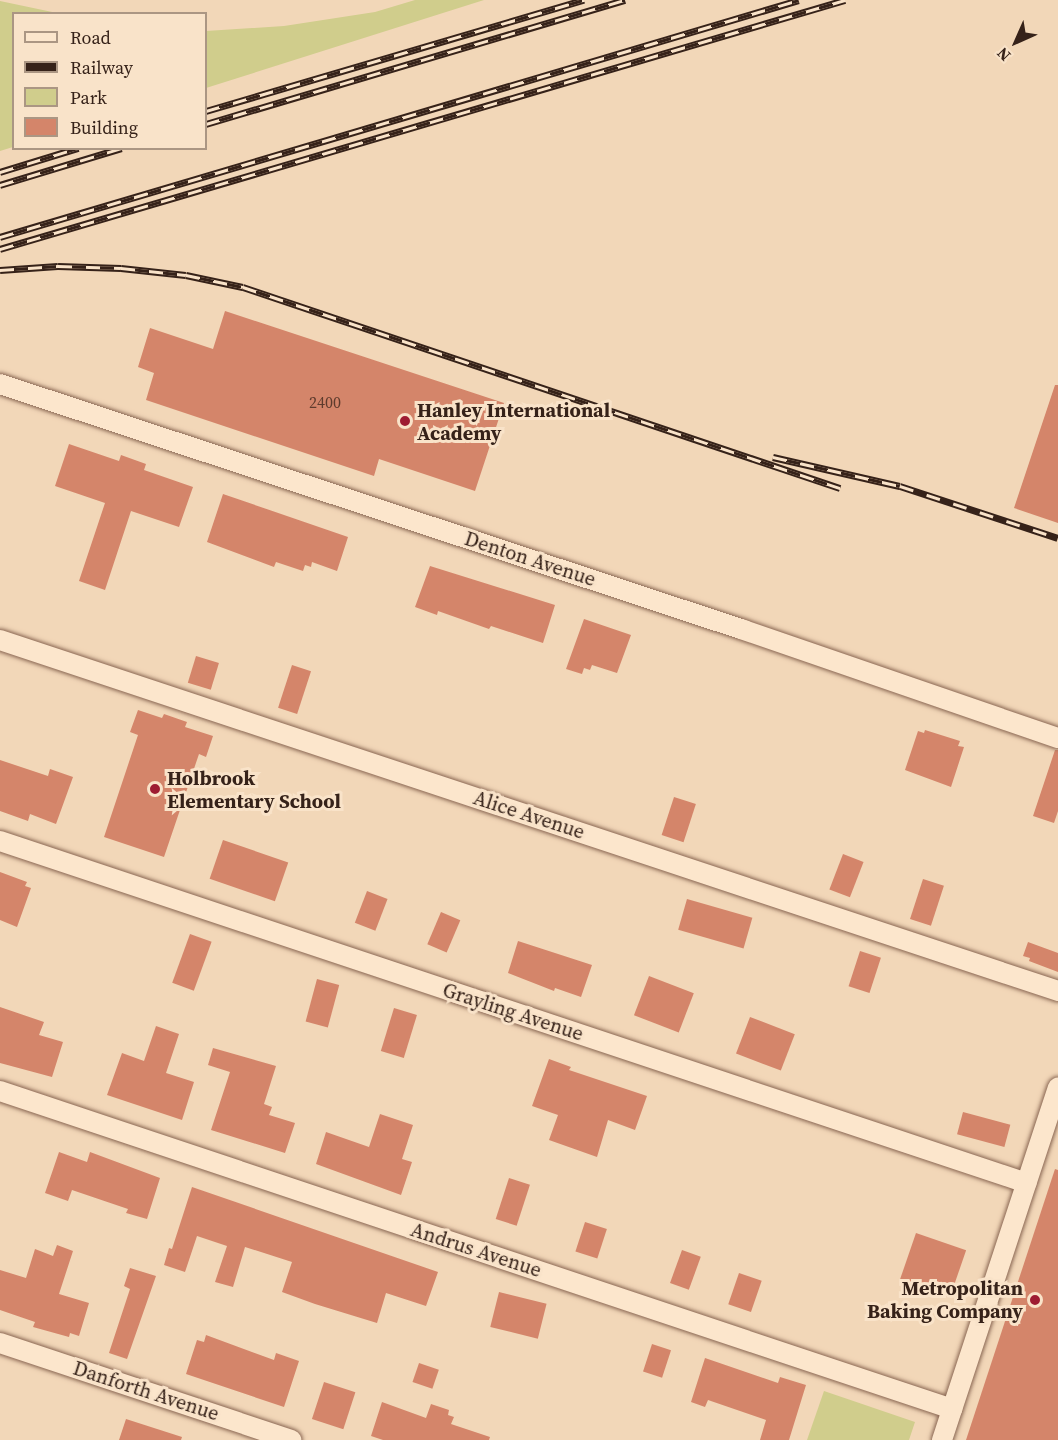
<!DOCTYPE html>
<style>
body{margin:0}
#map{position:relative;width:1058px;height:1440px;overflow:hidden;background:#f2d7b8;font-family:"Source Serif 4",serif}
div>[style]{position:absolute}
.green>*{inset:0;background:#d0cd8c}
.building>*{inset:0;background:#d4856a;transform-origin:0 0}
.roads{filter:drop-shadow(0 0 2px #896652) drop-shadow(0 0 2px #896652)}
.street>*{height:20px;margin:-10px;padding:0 10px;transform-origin:10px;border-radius:10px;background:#fce6cc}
.rail>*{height:7px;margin-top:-3.5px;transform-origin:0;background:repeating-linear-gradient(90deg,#f9e3c9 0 14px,#362219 0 28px);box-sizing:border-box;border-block:2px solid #362219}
.dots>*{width:16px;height:16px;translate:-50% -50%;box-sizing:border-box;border:3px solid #f9e3c9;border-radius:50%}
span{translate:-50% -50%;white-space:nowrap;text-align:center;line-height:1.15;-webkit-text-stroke:6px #f9e3c9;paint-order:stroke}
.number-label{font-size:16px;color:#5e3b2d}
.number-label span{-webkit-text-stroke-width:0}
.poi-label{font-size:20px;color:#362219;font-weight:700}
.left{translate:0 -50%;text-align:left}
.right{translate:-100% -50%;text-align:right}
.street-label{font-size:20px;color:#362219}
.legend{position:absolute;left:12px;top:12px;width:195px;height:138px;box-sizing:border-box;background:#f9e3c9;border:2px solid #ab9683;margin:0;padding:8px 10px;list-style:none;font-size:18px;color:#362219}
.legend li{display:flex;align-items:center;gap:12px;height:30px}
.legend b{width:30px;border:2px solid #ab9683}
.north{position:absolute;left:986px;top:12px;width:60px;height:60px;-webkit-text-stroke:4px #f9e3c9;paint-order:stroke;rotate:225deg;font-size:16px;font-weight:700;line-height:24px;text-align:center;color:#362219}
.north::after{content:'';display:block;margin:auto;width:21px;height:27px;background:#362219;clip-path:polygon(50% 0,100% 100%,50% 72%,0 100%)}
</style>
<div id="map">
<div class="green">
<i style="clip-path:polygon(415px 0,484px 0,206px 88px,206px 31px,284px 26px,375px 12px)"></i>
<i style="clip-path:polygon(0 1px,57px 13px,14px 14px,13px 147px,0 151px)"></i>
<i style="clip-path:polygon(824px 1391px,915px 1422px,909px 1440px,807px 1440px)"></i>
</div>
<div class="building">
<i style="clip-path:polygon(225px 311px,504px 403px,475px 491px,379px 459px,374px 476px,146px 400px,154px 373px,138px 367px,150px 328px,213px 349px)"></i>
<i style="clip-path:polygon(1055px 385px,1058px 385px,1058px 523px,1014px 508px)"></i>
<i style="clip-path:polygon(69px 444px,119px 461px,121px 455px,146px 464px,144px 470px,193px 487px,179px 527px,131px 511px,105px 590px,79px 581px,105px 503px,55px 486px)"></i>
<i style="clip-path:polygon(223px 494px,348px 537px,337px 571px,312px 562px,311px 567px,305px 565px,303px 571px,276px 562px,274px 567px,207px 542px)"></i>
<i style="clip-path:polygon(430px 566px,555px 605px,543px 643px,491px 626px,489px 629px,438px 611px,437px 615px,415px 607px)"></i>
<i style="clip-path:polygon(584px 619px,631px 635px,617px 673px,592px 665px,590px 670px,584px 668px,582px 674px,566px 669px)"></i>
<i style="left:196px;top:656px;width:24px;height:28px;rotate:17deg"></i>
<i style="left:292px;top:665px;width:20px;height:45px;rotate:18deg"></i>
<i style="clip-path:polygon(138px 710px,162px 718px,164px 714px,187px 722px,185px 727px,213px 736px,206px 757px,199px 754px,164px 857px,104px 837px,138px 735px,130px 732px)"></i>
<i style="clip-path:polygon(925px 730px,960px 741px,958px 746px,964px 747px,951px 787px,905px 770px,918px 731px,924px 733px)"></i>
<i style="clip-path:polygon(1055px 750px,1058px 750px,1058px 811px,1054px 823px,1033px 816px)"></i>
<i style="clip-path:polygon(0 760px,48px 776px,50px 769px,73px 777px,56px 824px,30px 814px,28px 821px,0 811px)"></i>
<i style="left:674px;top:797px;width:23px;height:40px;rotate:18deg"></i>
<i style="left:223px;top:840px;width:69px;height:41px;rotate:19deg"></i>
<i style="left:843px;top:854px;width:22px;height:38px;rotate:21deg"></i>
<i style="clip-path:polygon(0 872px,27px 882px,25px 886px,31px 888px,17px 927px,0 920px)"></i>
<i style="left:923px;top:879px;width:22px;height:42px;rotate:18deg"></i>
<i style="left:367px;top:891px;width:22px;height:34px;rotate:21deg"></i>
<i style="left:687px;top:899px;width:68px;height:32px;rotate:16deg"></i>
<i style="left:441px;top:912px;width:21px;height:35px;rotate:23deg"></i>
<i style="left:190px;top:934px;width:23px;height:52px;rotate:20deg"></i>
<i style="clip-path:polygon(518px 941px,592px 965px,581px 997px,555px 988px,554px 991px,508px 973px)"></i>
<i style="clip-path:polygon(1028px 942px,1058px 953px,1058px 972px,1029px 961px,1030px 958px,1023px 956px)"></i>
<i style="left:860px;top:951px;width:22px;height:37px;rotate:18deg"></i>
<i style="left:649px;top:976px;width:48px;height:42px;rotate:21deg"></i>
<i style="left:317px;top:979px;width:23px;height:44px;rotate:15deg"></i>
<i style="clip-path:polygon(0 1007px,44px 1022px,39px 1035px,63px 1042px,52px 1077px,0 1063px)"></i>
<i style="left:394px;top:1008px;width:24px;height:45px;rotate:17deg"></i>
<i style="left:750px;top:1017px;width:48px;height:39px;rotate:21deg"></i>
<i style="clip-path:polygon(156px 1026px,179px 1034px,166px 1073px,194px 1082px,182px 1120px,107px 1095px,122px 1053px,144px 1061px)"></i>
<i style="clip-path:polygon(213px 1048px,276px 1066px,264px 1104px,272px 1107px,269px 1115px,295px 1123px,285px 1153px,211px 1130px,230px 1072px,208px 1065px)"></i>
<i style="clip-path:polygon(549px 1059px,571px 1067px,569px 1070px,647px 1096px,635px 1130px,608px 1120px,597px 1157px,549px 1140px,558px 1115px,532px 1106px)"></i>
<i style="left:963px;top:1112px;width:49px;height:23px;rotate:15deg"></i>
<i style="clip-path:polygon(380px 1114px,413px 1125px,402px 1159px,412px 1162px,401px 1195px,316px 1164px,326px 1132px,369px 1147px)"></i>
<i style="clip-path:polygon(59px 1152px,87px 1162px,90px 1152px,160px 1178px,147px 1219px,126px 1213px,128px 1209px,72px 1190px,68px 1201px,45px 1193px)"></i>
<i style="clip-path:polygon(1055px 1169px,1058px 1170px,1058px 1440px,966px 1440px)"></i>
<i style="left:509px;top:1178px;width:22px;height:43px;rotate:18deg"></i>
<i style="clip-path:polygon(192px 1187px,438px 1272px,426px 1306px,386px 1293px,377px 1323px,315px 1304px,282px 1292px,292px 1262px,245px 1247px,233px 1287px,215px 1282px,227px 1246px,197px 1236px,185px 1272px,164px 1265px,169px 1248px,172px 1249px)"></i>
<i style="left:585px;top:1222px;width:23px;height:31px;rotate:18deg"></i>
<i style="left:916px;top:1233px;width:53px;height:50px;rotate:19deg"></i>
<i style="clip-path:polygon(57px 1245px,73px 1251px,59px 1294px,89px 1303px,79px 1336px,70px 1333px,69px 1337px,33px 1327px,35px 1322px,0 1310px,0 1270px,26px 1278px,35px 1249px,53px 1256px)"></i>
<i style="left:682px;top:1250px;width:20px;height:35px;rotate:20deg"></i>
<i style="clip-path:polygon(130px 1268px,156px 1276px,127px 1359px,109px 1353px,130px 1289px,124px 1286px)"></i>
<i style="left:739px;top:1273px;width:24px;height:33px;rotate:19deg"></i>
<i style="left:499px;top:1292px;width:49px;height:36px;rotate:14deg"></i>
<i style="clip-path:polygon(206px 1335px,274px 1360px,276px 1353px,299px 1361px,284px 1407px,186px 1374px,197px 1340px,204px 1342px)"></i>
<i style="left:652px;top:1344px;width:20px;height:29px;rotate:18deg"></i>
<i style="clip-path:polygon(705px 1358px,778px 1383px,780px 1377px,806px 1385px,789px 1440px,760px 1440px,766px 1420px,708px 1400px,705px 1407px,691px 1402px)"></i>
<i style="left:419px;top:1363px;width:21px;height:20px;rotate:19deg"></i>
<i style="left:324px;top:1382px;width:33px;height:39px;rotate:18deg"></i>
<i style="clip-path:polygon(382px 1402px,426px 1418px,431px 1404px,449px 1410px,448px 1415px,454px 1417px,451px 1424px,490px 1437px,489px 1440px,383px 1440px,371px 1436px)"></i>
<i style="clip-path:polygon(126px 1419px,182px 1437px,181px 1440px,119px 1440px)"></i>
</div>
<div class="roads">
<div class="street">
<i style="left:0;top:384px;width:780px;rotate:18.3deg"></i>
<i style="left:741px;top:629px;width:335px;rotate:19deg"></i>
<i style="left:0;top:640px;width:1115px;rotate:18.35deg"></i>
<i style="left:0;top:841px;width:1082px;rotate:18.42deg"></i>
<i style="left:0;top:1091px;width:1004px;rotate:18.47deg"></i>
<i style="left:0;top:1343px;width:307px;rotate:18.4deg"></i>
<i style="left:942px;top:1440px;width:371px;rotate:-71.8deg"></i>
</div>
</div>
<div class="rail">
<i style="left:206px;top:111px;width:394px;rotate:-16.4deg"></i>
<i style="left:206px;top:124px;width:437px;rotate:-16.5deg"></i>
<i style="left:0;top:172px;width:82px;rotate:-17.1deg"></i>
<i style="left:0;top:185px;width:127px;rotate:-16.9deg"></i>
<i style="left:0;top:237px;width:833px;rotate:-16.52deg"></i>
<i style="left:0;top:249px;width:881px;rotate:-16.42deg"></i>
<i style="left:0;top:270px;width:58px;rotate:-3.9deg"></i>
<i style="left:58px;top:266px;width:63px;rotate:1.8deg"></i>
<i style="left:121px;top:268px;width:65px;rotate:6.1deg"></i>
<i style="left:186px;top:275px;width:58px;rotate:11.9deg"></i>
<i style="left:243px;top:287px;width:630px;rotate:18.61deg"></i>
<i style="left:773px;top:457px;width:130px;rotate:12.9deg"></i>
<i style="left:900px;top:486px;width:166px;rotate:18.2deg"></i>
</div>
<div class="dots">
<i style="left:405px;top:421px;background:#9e1c32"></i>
<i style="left:155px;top:789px;background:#9e1c32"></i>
<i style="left:1035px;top:1300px;background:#9e1c32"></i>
</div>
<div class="number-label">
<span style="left:325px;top:402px">2400</span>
</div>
<div class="poi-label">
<span class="left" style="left:417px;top:422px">Hanley International<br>Academy</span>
<span class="left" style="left:167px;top:790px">Holbrook<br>Elementary School</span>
<span class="right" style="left:1023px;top:1300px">Metropolitan<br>Baking Company</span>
</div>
<div class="street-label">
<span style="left:530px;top:559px;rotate:18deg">Denton Avenue</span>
<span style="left:529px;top:815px;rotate:18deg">Alice Avenue</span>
<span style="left:513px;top:1012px;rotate:18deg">Grayling Avenue</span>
<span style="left:476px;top:1250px;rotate:18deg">Andrus Avenue</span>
<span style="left:146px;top:1391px;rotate:18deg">Danforth Avenue</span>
</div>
<ul class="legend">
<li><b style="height:8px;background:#fce6cc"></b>Road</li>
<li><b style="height:8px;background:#362219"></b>Railway</li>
<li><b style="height:16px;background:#d0cd8c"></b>Park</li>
<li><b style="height:16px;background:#d4856a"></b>Building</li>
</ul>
<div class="north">N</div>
</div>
